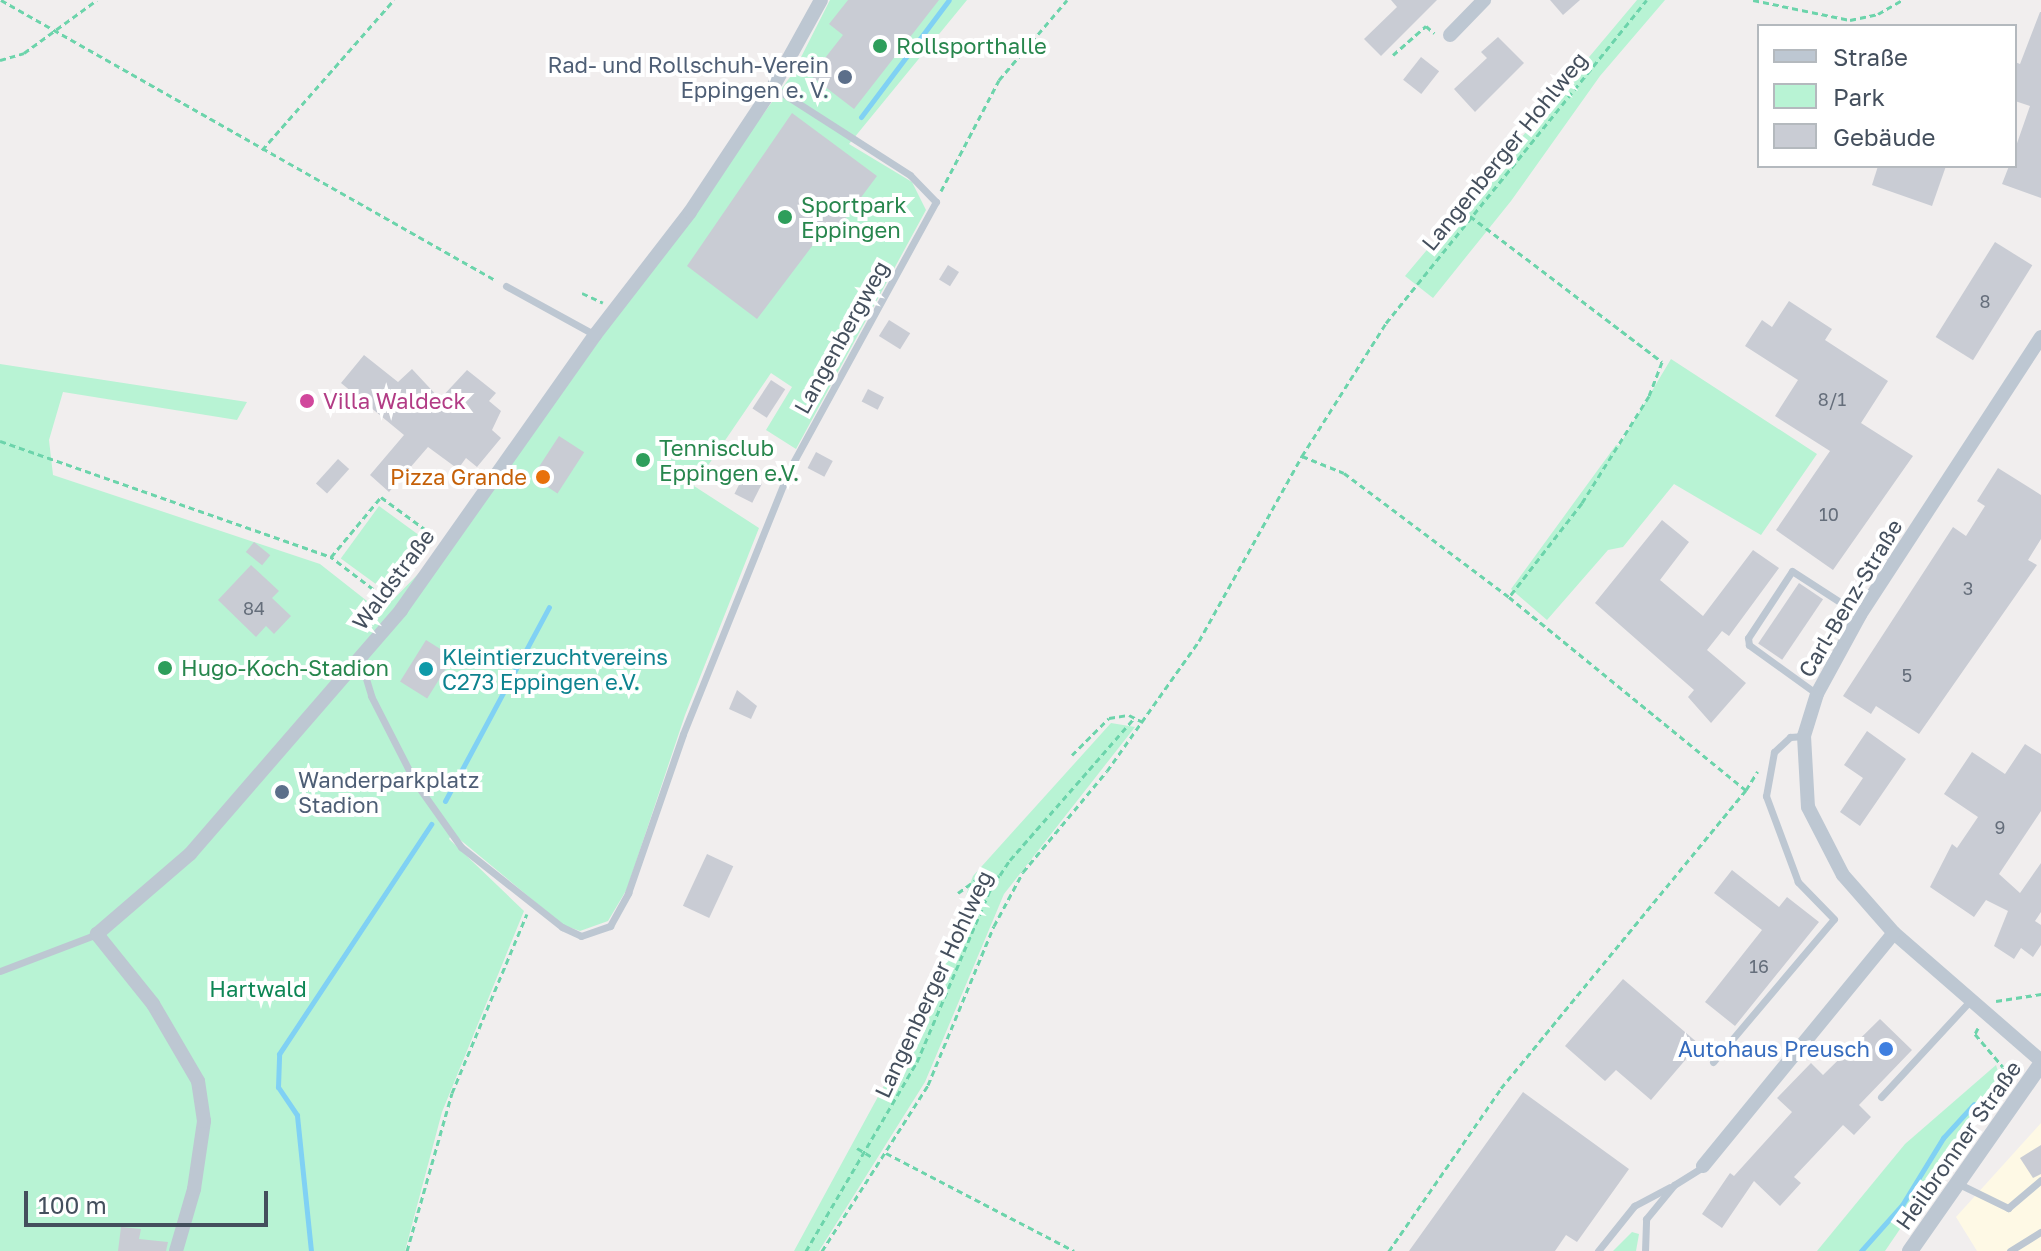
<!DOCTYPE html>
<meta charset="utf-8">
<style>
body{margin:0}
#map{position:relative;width:2041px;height:1251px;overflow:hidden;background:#f1eeee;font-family:"Golos Text",sans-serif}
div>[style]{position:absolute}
.commercial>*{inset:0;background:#fef9e5}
.green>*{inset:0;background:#b8f3d4;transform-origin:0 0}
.stream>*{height:5px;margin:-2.5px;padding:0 2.5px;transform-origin:2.5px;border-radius:2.5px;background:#80d1f4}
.building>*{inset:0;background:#c9ccd4;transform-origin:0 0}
.path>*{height:3px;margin-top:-1.5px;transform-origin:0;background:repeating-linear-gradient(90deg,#6cd4ab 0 6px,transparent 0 10px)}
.service>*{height:7px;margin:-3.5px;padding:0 3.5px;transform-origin:3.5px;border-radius:3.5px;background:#bdc7d2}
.minor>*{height:14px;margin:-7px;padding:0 7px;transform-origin:7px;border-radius:7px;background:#bdc7d2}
.tertiary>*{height:16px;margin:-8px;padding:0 8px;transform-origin:8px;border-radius:8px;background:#bdc7d2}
.path-bridge>*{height:3px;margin-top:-1.5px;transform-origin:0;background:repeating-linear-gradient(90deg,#6cd4ab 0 6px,transparent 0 10px)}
.dots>*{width:22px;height:22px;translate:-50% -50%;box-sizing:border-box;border:4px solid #fff;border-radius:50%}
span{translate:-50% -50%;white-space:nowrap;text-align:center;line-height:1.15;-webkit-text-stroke:8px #fff;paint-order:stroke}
.number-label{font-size:18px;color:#656e7b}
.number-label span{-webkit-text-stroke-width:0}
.leisure-label{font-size:22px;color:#27864d}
.left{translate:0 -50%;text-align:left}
.service-label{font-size:22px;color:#4e5e75}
.right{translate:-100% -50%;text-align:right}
.street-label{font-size:22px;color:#444f5d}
.hotel-label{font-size:22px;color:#b23c85}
.food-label{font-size:22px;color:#c56008}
.culture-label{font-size:22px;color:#0d838f}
.park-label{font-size:22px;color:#0e8655}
.shop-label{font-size:22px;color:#366cbe}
.legend{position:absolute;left:1757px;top:24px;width:260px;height:144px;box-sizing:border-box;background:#fff;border:2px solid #b4b9be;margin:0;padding:10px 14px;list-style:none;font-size:24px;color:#444f5d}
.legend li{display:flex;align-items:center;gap:16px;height:40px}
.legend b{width:40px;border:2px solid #b4b9be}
.scale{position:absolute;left:24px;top:1191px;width:244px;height:36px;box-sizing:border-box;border:4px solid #444f5d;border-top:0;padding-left:10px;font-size:24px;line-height:28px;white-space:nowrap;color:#444f5d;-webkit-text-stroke:6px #fff;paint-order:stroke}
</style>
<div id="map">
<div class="commercial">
<i style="clip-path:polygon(2041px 1123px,2041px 1251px,1977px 1251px,1956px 1217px)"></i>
</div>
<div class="green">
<i style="clip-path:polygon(830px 0,967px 0,849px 144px,912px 182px,926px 210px,796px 449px,766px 430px,792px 387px,771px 373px,694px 486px,759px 528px,685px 715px,627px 889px,608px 921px,580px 931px,563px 925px,452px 833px,449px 839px,524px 911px,442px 1112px,405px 1251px,0 1251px,0 364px,247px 402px,237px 420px,63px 392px,49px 440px,53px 475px,320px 564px,381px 612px,464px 527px,793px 73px)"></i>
<i style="clip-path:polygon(1637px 0,1665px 0,1600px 76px,1511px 201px,1433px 298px,1405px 276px)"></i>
<i style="clip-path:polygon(1671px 359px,1817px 454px,1761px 535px,1674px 484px,1623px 547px,1608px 550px,1547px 620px,1511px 589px,1616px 445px,1619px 446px)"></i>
<i style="left:379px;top:506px;width:53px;height:65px;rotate:36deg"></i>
<i style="clip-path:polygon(1111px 723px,1135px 727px,1004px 894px,925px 1082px,819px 1251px,794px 1251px,924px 1012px,973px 876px)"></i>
<i style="clip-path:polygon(1996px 1065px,2001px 1081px,1885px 1251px,1817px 1251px,1905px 1144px)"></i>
<i style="clip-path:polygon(1632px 1232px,1639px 1234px,1636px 1251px,1613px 1251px)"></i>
</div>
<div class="stream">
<i style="left:861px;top:117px;width:146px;rotate:-53.1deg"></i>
<i style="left:445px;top:801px;width:220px;rotate:-61.8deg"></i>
<i style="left:311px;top:1251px;width:137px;rotate:-95.9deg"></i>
<i style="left:297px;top:1115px;width:34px;rotate:-124deg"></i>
<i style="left:278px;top:1087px;width:33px;rotate:-88deg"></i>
<i style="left:279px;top:1054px;width:276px;rotate:-56.5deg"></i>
<i style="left:1861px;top:1251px;width:62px;rotate:-48.3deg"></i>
<i style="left:1902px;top:1205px;width:79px;rotate:-58.5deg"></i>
<i style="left:1943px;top:1138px;width:46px;rotate:-47.6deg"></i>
</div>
<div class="building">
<i style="clip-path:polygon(848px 0,939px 0,854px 109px,811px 76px,843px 35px,829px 24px)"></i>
<i style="clip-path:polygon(1391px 0,1437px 0,1381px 56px,1364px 39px,1397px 7px)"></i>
<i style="clip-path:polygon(1550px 0,1580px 0,1563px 15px)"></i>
<i style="clip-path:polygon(2040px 12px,2041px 12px,2041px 198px,2002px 184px,2009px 166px,2015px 166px,2015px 149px,2030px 106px,2015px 101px,2015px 62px,2020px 64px)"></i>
<i style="clip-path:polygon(1498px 37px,1524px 63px,1475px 112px,1454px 89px,1487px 58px,1481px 52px)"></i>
<i style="left:1421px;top:57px;width:23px;height:29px;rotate:38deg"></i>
<i style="clip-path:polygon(792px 113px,877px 176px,827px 243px,819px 237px,757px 319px,687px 266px)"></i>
<i style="clip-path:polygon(1878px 166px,1946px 166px,1932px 206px,1872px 185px)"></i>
<i style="left:1995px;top:242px;width:44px;height:112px;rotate:32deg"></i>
<i style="left:948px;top:265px;width:13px;height:17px;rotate:32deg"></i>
<i style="clip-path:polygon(1789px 301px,1832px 329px,1825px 340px,1888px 381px,1861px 423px,1913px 456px,1833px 570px,1776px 530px,1830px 451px,1775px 416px,1798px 380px,1745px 346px,1762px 320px,1772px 327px)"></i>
<i style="left:889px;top:320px;width:25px;height:19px;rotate:32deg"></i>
<i style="clip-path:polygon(364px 355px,398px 382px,412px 369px,440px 399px,467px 370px,496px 393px,489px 401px,501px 411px,492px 430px,501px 438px,477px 467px,466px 458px,458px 469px,428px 447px,389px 492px,370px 475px,404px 435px,341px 383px)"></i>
<i style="left:771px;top:380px;width:17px;height:34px;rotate:33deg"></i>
<i style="left:868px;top:389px;width:18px;height:14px;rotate:27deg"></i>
<i style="left:559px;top:436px;width:30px;height:49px;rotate:33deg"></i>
<i style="left:816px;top:452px;width:19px;height:18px;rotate:28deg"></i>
<i style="left:338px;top:459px;width:15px;height:33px;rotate:42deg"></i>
<i style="clip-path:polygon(1998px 468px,2041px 495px,2041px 539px,2028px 560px,2037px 565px,1919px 734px,1876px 706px,1871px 714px,1843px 696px,1953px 527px,1966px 536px,1985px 506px,1977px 501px)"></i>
<i style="left:744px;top:475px;width:20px;height:21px;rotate:27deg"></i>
<i style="clip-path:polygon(1662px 520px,1689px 542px,1660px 580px,1703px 616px,1753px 550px,1779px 568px,1729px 636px,1722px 631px,1707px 650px,1746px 683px,1711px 723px,1688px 697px,1694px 690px,1595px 603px)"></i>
<i style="left:254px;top:542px;width:21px;height:13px;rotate:39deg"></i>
<i style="clip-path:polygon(251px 565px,279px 591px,272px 598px,291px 616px,274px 634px,266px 626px,256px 637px,218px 600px)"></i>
<i style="left:1799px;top:583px;width:29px;height:73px;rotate:34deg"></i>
<i style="left:426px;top:640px;width:32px;height:49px;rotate:32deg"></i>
<i style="clip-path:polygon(737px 690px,757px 706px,751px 719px,729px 709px)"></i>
<i style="clip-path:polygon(1867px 731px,1906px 759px,1860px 826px,1840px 812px,1863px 778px,1844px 765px)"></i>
<i style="clip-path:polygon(2025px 744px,2041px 754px,2041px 811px,1999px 874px,2020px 893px,2041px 863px,2041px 912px,2035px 921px,2041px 925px,2041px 945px,2033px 957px,2021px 948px,2014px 959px,1994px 946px,2008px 911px,1986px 900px,1974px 917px,1930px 887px,1952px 844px,1957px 848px,1978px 817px,1944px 794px,1972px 752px,2005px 774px)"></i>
<i style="left:707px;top:854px;width:29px;height:57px;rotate:25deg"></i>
<i style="clip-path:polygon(1732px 870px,1779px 907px,1787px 897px,1819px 922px,1735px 1026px,1705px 1002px,1762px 930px,1714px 893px)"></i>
<i style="clip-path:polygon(1623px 979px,1699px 1044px,1651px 1100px,1616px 1070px,1605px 1081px,1565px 1046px)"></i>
<i style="clip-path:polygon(1880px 1019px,1912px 1050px,1859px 1105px,1871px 1117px,1854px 1135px,1843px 1125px,1794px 1177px,1801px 1183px,1780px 1206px,1754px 1181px,1722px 1228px,1702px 1214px,1730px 1173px,1734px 1176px,1792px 1112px,1777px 1098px,1811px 1063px,1823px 1075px)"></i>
<i style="clip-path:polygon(1523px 1092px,1629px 1169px,1577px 1242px,1566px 1235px,1555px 1251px,1409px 1251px)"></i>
<i style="clip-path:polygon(2041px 1145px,2041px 1174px,2033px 1178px,2020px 1158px)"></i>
<i style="clip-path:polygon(121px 1227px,141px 1229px,139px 1239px,168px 1242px,166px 1251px,118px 1251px)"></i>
</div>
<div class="path">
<i style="left:1px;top:0;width:568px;rotate:29.54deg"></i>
<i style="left:1753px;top:0;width:99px;rotate:11.7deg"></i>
<i style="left:1850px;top:20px;width:29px;rotate:-12deg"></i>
<i style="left:1878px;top:14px;width:28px;rotate:-30deg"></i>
<i style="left:1393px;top:55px;width:44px;rotate:-41.3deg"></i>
<i style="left:1426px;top:26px;width:11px;rotate:41deg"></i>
<i style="left:0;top:60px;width:25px;rotate:-16deg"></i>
<i style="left:24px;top:53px;width:90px;rotate:-36deg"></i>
<i style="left:262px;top:150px;width:200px;rotate:-48.7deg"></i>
<i style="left:941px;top:191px;width:125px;rotate:-62.4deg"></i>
<i style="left:999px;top:80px;width:105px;rotate:-49.6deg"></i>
<i style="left:1470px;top:216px;width:241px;rotate:37.2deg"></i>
<i style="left:1662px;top:362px;width:36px;rotate:111deg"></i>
<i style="left:1649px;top:396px;width:126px;rotate:122.1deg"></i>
<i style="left:1582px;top:503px;width:119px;rotate:127.8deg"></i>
<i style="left:582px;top:293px;width:23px;rotate:25deg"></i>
<i style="left:0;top:441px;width:351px;rotate:19.3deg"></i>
<i style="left:1302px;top:456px;width:45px;rotate:22deg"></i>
<i style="left:1344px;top:473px;width:206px;rotate:36.9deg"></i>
<i style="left:1509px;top:597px;width:306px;rotate:39.2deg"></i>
<i style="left:1746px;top:790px;width:388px;rotate:129.4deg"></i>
<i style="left:1500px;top:1090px;width:196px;rotate:124.6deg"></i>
<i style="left:389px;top:601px;width:73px;rotate:-142.8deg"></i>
<i style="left:331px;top:557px;width:78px;rotate:-50.2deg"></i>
<i style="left:381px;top:497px;width:66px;rotate:36.3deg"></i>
<i style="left:1072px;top:755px;width:52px;rotate:-45deg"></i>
<i style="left:1109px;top:718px;width:20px;rotate:-9deg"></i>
<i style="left:1129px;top:715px;width:16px;rotate:27deg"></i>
<i style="left:1746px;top:790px;width:22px;rotate:-58deg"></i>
<i style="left:958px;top:893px;width:22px;rotate:-36deg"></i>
<i style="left:976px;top:880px;width:24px;rotate:-9deg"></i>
<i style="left:1996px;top:1001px;width:46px;rotate:-8.8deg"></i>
<i style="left:1978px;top:1028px;width:7px;rotate:117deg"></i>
<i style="left:1975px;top:1034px;width:43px;rotate:49.7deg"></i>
<i style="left:2003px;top:1067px;width:14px;rotate:90deg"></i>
<i style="left:2003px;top:1081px;width:27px;rotate:118deg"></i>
<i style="left:886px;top:1153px;width:212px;rotate:27.5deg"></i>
<i style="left:407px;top:1251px;width:164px;rotate:-74.1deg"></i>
<i style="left:452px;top:1093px;width:194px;rotate:-67.3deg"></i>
<i style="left:806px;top:1251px;width:219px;rotate:-59.6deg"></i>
<i style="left:917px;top:1062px;width:185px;rotate:-67deg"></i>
<i style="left:989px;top:892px;width:38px;rotate:-57deg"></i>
<i style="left:1010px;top:860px;width:190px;rotate:-48.8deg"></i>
<i style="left:822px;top:1251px;width:197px;rotate:-57.4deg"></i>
<i style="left:928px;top:1085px;width:172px;rotate:-67.5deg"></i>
<i style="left:994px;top:926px;width:61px;rotate:-61.8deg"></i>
<i style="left:1023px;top:872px;width:131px;rotate:-50.3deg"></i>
<i style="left:1107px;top:771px;width:159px;rotate:-54.7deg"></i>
<i style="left:1199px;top:641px;width:212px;rotate:-60.9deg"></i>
<i style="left:1302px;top:456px;width:157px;rotate:-57.7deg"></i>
<i style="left:1386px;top:323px;width:415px;rotate:-51.1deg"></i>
</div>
<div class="service">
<i style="left:506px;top:286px;width:102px;rotate:28.8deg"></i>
<i style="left:360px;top:659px;width:39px;rotate:73deg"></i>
<i style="left:371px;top:696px;width:97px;rotate:62.9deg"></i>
<i style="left:415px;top:782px;width:80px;rotate:54.7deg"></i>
<i style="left:461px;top:847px;width:129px;rotate:38.4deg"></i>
<i style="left:562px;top:927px;width:21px;rotate:25deg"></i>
<i style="left:581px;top:936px;width:31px;rotate:-19deg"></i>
<i style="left:610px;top:926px;width:38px;rotate:-61deg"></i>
<i style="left:628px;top:893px;width:168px;rotate:-70.9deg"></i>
<i style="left:683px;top:734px;width:284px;rotate:-68.1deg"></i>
<i style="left:789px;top:470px;width:306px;rotate:-61.3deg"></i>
<i style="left:936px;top:202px;width:37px;rotate:-134deg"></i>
<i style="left:910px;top:175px;width:163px;rotate:-147.3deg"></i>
<i style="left:1817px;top:694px;width:84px;rotate:-144.2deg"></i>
<i style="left:1749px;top:645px;width:7px;rotate:-98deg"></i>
<i style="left:1748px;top:638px;width:80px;rotate:-56.7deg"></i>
<i style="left:1792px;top:571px;width:81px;rotate:32.9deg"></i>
<i style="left:0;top:971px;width:104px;rotate:-20.9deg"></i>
<i style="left:1713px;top:1062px;width:187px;rotate:-49.8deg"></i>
<i style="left:1834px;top:919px;width:52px;rotate:-134.2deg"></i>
<i style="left:1798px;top:882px;width:92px;rotate:-110.4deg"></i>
<i style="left:1766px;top:796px;width:45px;rotate:-79.7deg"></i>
<i style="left:1774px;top:752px;width:22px;rotate:-43deg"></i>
<i style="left:1790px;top:737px;width:14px;rotate:-4deg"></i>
<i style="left:1881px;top:1097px;width:131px;rotate:-47.2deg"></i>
<i style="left:1959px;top:1184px;width:55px;rotate:26.1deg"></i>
<i style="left:2008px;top:1208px;width:43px;rotate:-40.3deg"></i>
<i style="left:1598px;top:1251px;width:58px;rotate:-51.3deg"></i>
<i style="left:1634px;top:1206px;width:40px;rotate:-28deg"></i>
<i style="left:1645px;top:1251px;width:32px;rotate:-88deg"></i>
<i style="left:1646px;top:1219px;width:44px;rotate:-50.5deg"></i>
<i style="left:1674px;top:1185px;width:34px;rotate:-32deg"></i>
<i style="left:2010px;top:1251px;width:36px;rotate:-32deg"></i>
</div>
<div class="minor">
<i style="left:1450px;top:35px;width:49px;rotate:-45.8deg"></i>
<i style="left:2041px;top:337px;width:332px;rotate:123.1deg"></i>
<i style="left:1860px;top:615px;width:90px;rotate:118.6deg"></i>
<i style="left:1817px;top:694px;width:44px;rotate:107.2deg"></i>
<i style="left:1804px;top:736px;width:71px;rotate:86.8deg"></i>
<i style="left:1808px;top:807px;width:76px;rotate:62.8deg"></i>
<i style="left:1843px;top:875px;width:77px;rotate:48.7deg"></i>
<i style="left:1894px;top:933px;width:195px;rotate:41deg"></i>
<i style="left:1703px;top:1166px;width:301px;rotate:-50.7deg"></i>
<i style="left:176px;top:1251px;width:65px;rotate:-73.8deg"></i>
<i style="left:194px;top:1189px;width:69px;rotate:-81.6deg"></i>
<i style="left:204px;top:1121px;width:40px;rotate:-98.5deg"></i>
<i style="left:198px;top:1081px;width:89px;rotate:-120.3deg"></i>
<i style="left:153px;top:1004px;width:90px;rotate:-128.7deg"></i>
<i style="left:97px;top:934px;width:123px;rotate:-40.7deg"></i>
<i style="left:190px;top:854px;width:323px;rotate:-49.1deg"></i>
<i style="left:401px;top:610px;width:337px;rotate:-54.8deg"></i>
<i style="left:595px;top:335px;width:155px;rotate:-52.3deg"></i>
<i style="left:690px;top:212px;width:150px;rotate:-56.4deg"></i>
<i style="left:773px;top:87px;width:99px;rotate:-61.1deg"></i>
</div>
<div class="tertiary">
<i style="left:1910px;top:1251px;width:228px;rotate:-55deg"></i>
</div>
<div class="path-bridge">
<i style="left:857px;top:1148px;width:17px;rotate:31deg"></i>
</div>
<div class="dots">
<i style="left:880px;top:46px;background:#2e9e5b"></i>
<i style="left:845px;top:77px;background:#5c6f8a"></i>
<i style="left:785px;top:217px;background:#2e9e5b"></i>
<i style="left:307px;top:401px;background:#d1479c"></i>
<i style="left:643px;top:460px;background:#2e9e5b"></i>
<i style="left:543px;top:477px;background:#e8710a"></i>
<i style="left:165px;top:668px;background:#2e9e5b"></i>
<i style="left:426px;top:669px;background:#0f9aa8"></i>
<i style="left:282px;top:792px;background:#5c6f8a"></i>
<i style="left:1886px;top:1049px;background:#3f7fe0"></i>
</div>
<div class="number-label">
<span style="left:1985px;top:301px">8</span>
<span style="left:1832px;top:399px">8/1</span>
<span style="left:1829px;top:514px">10</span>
<span style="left:1968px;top:588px">3</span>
<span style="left:254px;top:608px">84</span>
<span style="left:1907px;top:675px">5</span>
<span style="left:2000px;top:827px">9</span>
<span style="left:1759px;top:966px">16</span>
</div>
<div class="leisure-label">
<span class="left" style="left:896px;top:46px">Rollsporthalle</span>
<span class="left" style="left:801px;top:217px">Sportpark<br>Eppingen</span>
<span class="left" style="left:659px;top:460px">Tennisclub<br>Eppingen e.V.</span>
<span class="left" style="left:181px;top:668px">Hugo-Koch-Stadion</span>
</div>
<div class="service-label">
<span class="right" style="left:829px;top:77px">Rad- und Rollschuh-Verein<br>Eppingen e. V.</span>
<span class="left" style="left:298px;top:792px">Wanderparkplatz<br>Stadion</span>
</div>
<div class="street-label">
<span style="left:1504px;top:151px;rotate:-51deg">Langenberger Hohlweg</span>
<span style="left:841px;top:337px;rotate:-61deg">Langenbergweg</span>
<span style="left:393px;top:579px;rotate:-53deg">Waldstraße</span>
<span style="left:1850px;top:598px;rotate:-59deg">Carl-Benz-Straße</span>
<span style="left:933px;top:984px;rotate:-65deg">Langenberger Hohlweg</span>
<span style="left:1958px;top:1145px;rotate:-55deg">Heilbronner Straße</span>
</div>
<div class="hotel-label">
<span class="left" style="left:323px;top:401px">Villa Waldeck</span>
</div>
<div class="food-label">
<span class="right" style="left:527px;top:477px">Pizza Grande</span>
</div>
<div class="culture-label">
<span class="left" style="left:442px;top:669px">Kleintierzuchtvereins<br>C273 Eppingen e.V.</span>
</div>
<div class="park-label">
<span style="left:258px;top:989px">Hartwald</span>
</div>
<div class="shop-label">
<span class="right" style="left:1870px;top:1049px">Autohaus Preusch</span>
</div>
<ul class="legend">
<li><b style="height:10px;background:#bdc7d2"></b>Straße</li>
<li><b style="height:22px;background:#b8f3d4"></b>Park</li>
<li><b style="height:22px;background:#c9ccd4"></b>Gebäude</li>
</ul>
<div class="scale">100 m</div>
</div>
